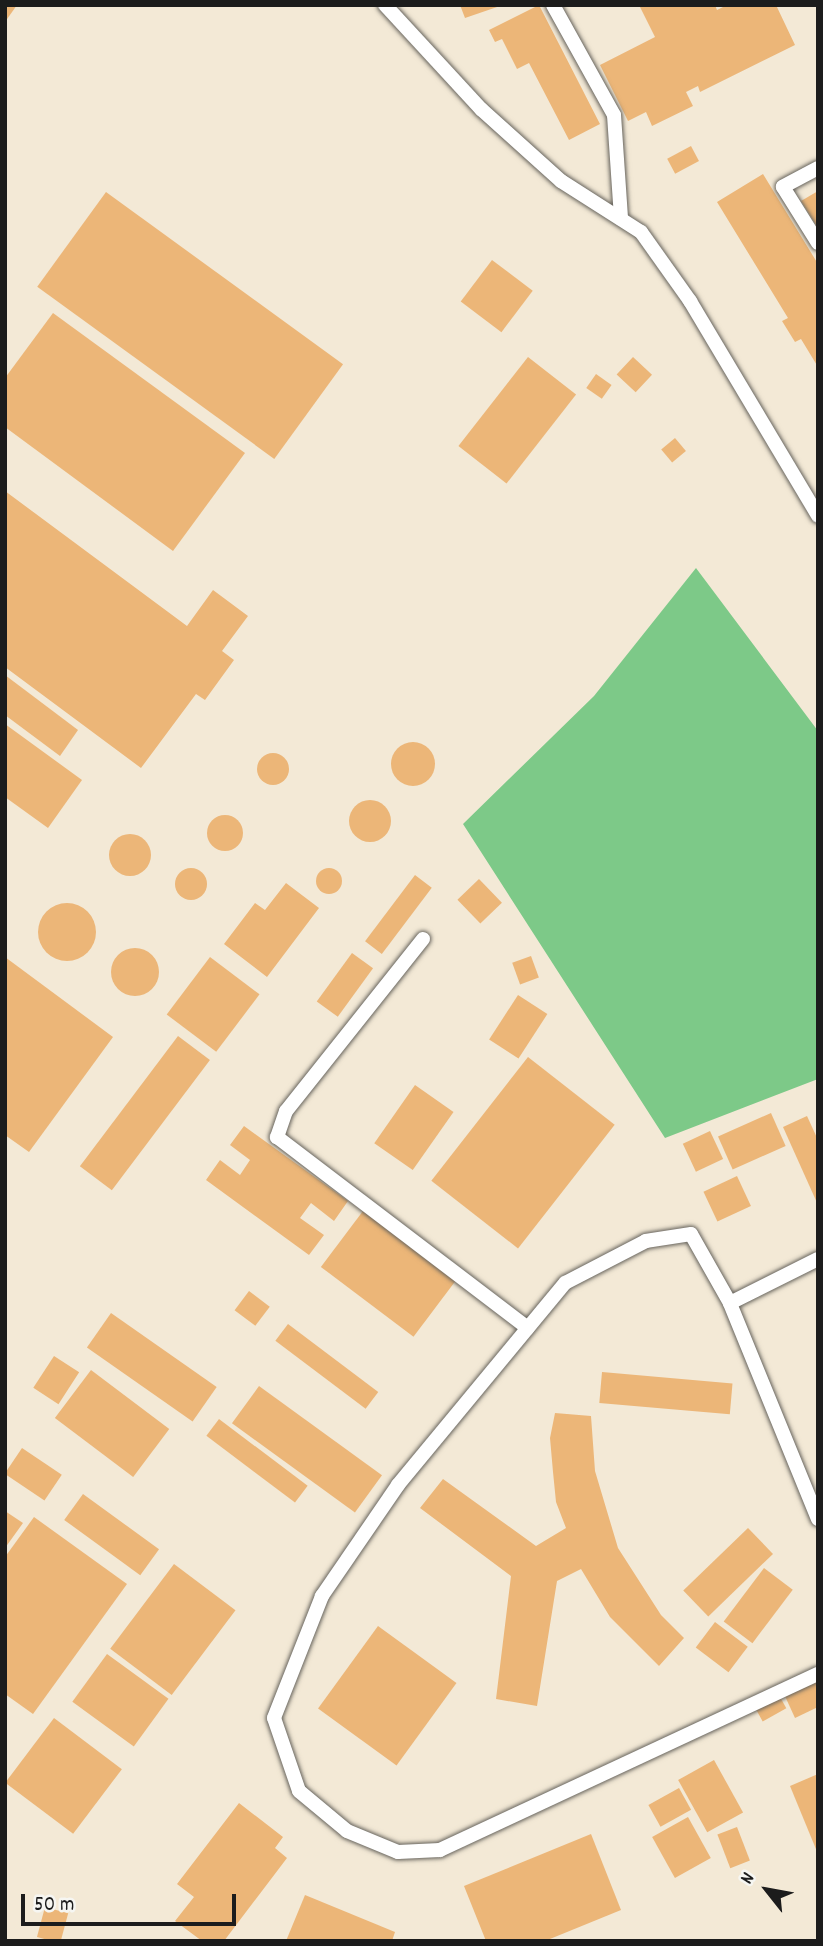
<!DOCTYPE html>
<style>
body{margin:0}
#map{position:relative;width:823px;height:1946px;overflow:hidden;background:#f3e9d6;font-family:Dekko,sans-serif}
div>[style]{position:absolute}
.green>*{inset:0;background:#7dc988}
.building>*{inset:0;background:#ecb678;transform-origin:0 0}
.round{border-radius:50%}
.roads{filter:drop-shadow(0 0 2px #67645d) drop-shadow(0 0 2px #67645d)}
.lane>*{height:14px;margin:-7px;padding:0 7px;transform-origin:7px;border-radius:7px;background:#fff}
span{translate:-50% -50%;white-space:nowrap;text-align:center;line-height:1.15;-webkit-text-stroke:7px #f6f6f2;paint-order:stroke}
.frame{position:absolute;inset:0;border:7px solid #1c1c1c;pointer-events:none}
.north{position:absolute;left:732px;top:1855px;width:70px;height:70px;-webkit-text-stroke:5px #f6f6f2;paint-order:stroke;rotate:301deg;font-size:19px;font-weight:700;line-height:28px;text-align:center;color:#1c1c1c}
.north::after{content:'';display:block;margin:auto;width:24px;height:32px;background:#1c1c1c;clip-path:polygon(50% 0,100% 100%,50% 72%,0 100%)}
.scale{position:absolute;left:21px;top:1894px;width:215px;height:32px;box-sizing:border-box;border:4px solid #1c1c1c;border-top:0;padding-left:9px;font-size:21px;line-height:24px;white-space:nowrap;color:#1c1c1c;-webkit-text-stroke:5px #f6f6f2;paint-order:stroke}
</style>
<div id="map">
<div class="green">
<i style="clip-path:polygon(696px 568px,818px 731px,818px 1079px,665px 1138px,463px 824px,594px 696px)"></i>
</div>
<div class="building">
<i style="clip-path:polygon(5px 5px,17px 5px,5px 22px)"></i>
<i style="clip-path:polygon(460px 5px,500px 5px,500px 6px,465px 18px)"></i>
<i style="clip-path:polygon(539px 5px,600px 124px,569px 140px,529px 63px,517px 69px,502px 39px,495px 42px,489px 30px)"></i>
<i style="clip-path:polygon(639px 5px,715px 5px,717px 10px,727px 5px,776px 5px,795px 45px,700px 92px,698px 86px,686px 92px,693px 106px,652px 126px,646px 112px,628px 121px,600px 65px,655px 37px)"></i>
<i style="left:691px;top:146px;width:17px;height:27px;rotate:62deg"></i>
<i style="clip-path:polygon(763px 174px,818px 264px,818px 367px,801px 339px,795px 342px,782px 321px,788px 318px,717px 202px)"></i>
<i style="clip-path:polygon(818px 191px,818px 228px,801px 201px)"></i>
<i style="left:106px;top:192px;width:293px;height:117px;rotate:36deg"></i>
<i style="left:492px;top:260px;width:51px;height:52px;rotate:37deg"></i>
<i style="clip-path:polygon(53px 313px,245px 453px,173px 551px,5px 427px,5px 378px)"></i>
<i style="left:528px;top:357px;width:61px;height:113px;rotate:38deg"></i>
<i style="left:633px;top:357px;width:26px;height:24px;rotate:43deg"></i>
<i style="left:596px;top:374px;width:19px;height:17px;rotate:35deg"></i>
<i style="left:675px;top:438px;width:17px;height:18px;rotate:50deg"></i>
<i style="clip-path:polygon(5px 491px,187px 626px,213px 590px,248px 616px,222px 651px,234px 660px,205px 700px,196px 694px,141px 768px,5px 667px)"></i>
<i style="clip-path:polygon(5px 675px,78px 730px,60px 756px,5px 715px)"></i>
<i style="clip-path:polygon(5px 724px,82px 780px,48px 828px,5px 797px)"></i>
<i class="round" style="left:391px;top:742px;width:44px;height:44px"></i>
<i class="round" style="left:257px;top:753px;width:32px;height:32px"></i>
<i class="round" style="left:349px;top:800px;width:42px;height:42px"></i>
<i class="round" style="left:207px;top:815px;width:36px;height:36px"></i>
<i class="round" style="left:109px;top:834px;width:42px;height:42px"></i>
<i class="round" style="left:316px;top:868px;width:26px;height:26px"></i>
<i class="round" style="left:175px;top:868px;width:32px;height:32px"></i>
<i style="left:415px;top:875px;width:21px;height:83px;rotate:37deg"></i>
<i style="left:479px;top:879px;width:33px;height:30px;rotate:46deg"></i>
<i style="clip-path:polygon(286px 883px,319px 908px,267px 977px,224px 944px,255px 903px,265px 910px)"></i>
<i class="round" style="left:38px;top:903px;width:58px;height:58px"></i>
<i class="round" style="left:111px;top:948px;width:48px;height:48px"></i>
<i style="left:352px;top:953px;width:26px;height:60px;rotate:36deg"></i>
<i style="left:531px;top:956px;width:23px;height:20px;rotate:70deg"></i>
<i style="clip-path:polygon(5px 957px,113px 1037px,29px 1152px,5px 1135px)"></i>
<i style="left:210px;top:957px;width:62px;height:72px;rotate:37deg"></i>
<i style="left:518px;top:995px;width:35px;height:53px;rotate:33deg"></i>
<i style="left:178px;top:1036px;width:40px;height:163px;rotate:37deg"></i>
<i style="left:528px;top:1057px;width:110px;height:157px;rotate:38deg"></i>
<i style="left:415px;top:1085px;width:47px;height:71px;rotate:35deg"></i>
<i style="left:771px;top:1113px;width:36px;height:58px;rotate:66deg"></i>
<i style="clip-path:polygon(807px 1116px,818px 1140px,818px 1205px,783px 1127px)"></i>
<i style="clip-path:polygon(244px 1126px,348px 1201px,334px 1221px,311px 1203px,300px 1218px,324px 1235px,309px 1255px,206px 1180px,220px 1160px,240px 1175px,250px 1160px,230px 1145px)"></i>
<i style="left:710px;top:1131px;width:31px;height:30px;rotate:65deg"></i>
<i style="left:737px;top:1176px;width:33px;height:37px;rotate:65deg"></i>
<i style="left:366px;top:1207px;width:116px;height:75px;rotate:37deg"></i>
<i style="left:249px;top:1291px;width:26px;height:24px;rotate:37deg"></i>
<i style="left:111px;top:1313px;width:129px;height:42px;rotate:35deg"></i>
<i style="left:288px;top:1324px;width:113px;height:21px;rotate:37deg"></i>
<i style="left:54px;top:1356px;width:30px;height:38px;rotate:33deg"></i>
<i style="left:91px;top:1370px;width:98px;height:60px;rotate:37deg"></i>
<i style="left:602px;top:1372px;width:131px;height:31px;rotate:5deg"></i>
<i style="left:259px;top:1386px;width:152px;height:46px;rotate:36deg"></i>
<i style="clip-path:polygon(555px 1413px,591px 1416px,595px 1471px,618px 1548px,661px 1615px,684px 1638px,659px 1666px,610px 1617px,581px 1569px,557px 1581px,537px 1706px,496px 1699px,511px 1576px,420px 1508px,443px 1479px,536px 1546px,566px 1528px,556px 1502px,553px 1472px,550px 1438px)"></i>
<i style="left:219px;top:1419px;width:111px;height:21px;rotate:37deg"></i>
<i style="left:22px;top:1448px;width:48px;height:31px;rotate:34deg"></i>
<i style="left:83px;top:1494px;width:94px;height:32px;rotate:36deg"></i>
<i style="clip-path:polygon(5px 1511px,23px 1523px,5px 1548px)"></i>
<i style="clip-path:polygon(34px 1517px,127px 1584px,33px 1714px,5px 1694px,5px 1557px)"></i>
<i style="left:748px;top:1528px;width:36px;height:90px;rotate:46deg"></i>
<i style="left:174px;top:1564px;width:77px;height:106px;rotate:37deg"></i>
<i style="left:764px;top:1568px;width:36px;height:67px;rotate:37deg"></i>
<i style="left:715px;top:1622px;width:41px;height:32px;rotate:37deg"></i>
<i style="left:378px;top:1626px;width:97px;height:102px;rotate:36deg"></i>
<i style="left:107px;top:1654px;width:76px;height:59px;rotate:36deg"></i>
<i style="clip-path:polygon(818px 1679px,818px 1707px,795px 1718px,784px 1694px)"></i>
<i style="left:780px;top:1697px;width:13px;height:27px;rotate:61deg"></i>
<i style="left:54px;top:1718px;width:85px;height:81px;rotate:37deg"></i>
<i style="left:714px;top:1760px;width:60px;height:41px;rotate:61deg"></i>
<i style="clip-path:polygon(818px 1774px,818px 1854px,790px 1786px)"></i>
<i style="left:679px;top:1788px;width:25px;height:35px;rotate:61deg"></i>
<i style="clip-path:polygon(239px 1803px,283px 1837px,275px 1848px,287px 1858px,224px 1941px,202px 1941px,175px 1921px,194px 1897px,177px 1884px)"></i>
<i style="left:688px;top:1817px;width:47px;height:41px;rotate:61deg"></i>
<i style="left:737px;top:1827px;width:36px;height:21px;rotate:69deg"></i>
<i style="clip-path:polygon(591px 1834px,621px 1910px,545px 1941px,486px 1941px,464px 1886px)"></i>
<i style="clip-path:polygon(305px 1895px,395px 1932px,392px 1941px,286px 1941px)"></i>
<i style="left:45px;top:1907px;width:24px;height:31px;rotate:15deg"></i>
</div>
<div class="roads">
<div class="lane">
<i style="left:385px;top:5px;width:142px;rotate:47.3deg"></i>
<i style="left:481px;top:109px;width:108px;rotate:42deg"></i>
<i style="left:561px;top:181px;width:95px;rotate:32.5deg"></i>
<i style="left:641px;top:232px;width:85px;rotate:54.6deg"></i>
<i style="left:690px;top:301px;width:250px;rotate:59.2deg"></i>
<i style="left:553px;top:5px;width:126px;rotate:61deg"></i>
<i style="left:614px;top:115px;width:104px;rotate:86.1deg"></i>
<i style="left:818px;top:168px;width:40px;rotate:152deg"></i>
<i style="left:783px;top:187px;width:66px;rotate:58deg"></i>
<i style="left:423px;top:939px;width:220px;rotate:128.5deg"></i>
<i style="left:286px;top:1111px;width:28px;rotate:109deg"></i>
<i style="left:277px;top:1137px;width:315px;rotate:37.3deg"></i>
<i style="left:730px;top:1303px;width:98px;rotate:-26.6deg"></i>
<i style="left:818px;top:1519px;width:233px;rotate:-112.2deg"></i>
<i style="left:730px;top:1303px;width:79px;rotate:-119.5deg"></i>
<i style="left:691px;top:1234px;width:46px;rotate:171.2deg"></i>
<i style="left:646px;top:1241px;width:91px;rotate:152.6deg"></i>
<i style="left:565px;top:1283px;width:262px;rotate:129.6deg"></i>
<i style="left:398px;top:1485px;width:135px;rotate:124.4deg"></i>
<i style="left:322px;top:1596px;width:131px;rotate:111.5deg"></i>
<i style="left:274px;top:1718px;width:77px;rotate:71.1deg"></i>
<i style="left:299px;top:1791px;width:62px;rotate:39.8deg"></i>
<i style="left:347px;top:1831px;width:55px;rotate:22.4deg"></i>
<i style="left:398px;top:1852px;width:42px;rotate:-2.7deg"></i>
<i style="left:440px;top:1850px;width:417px;rotate:-25deg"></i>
</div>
</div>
<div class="frame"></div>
<div class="north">N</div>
<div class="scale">50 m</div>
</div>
